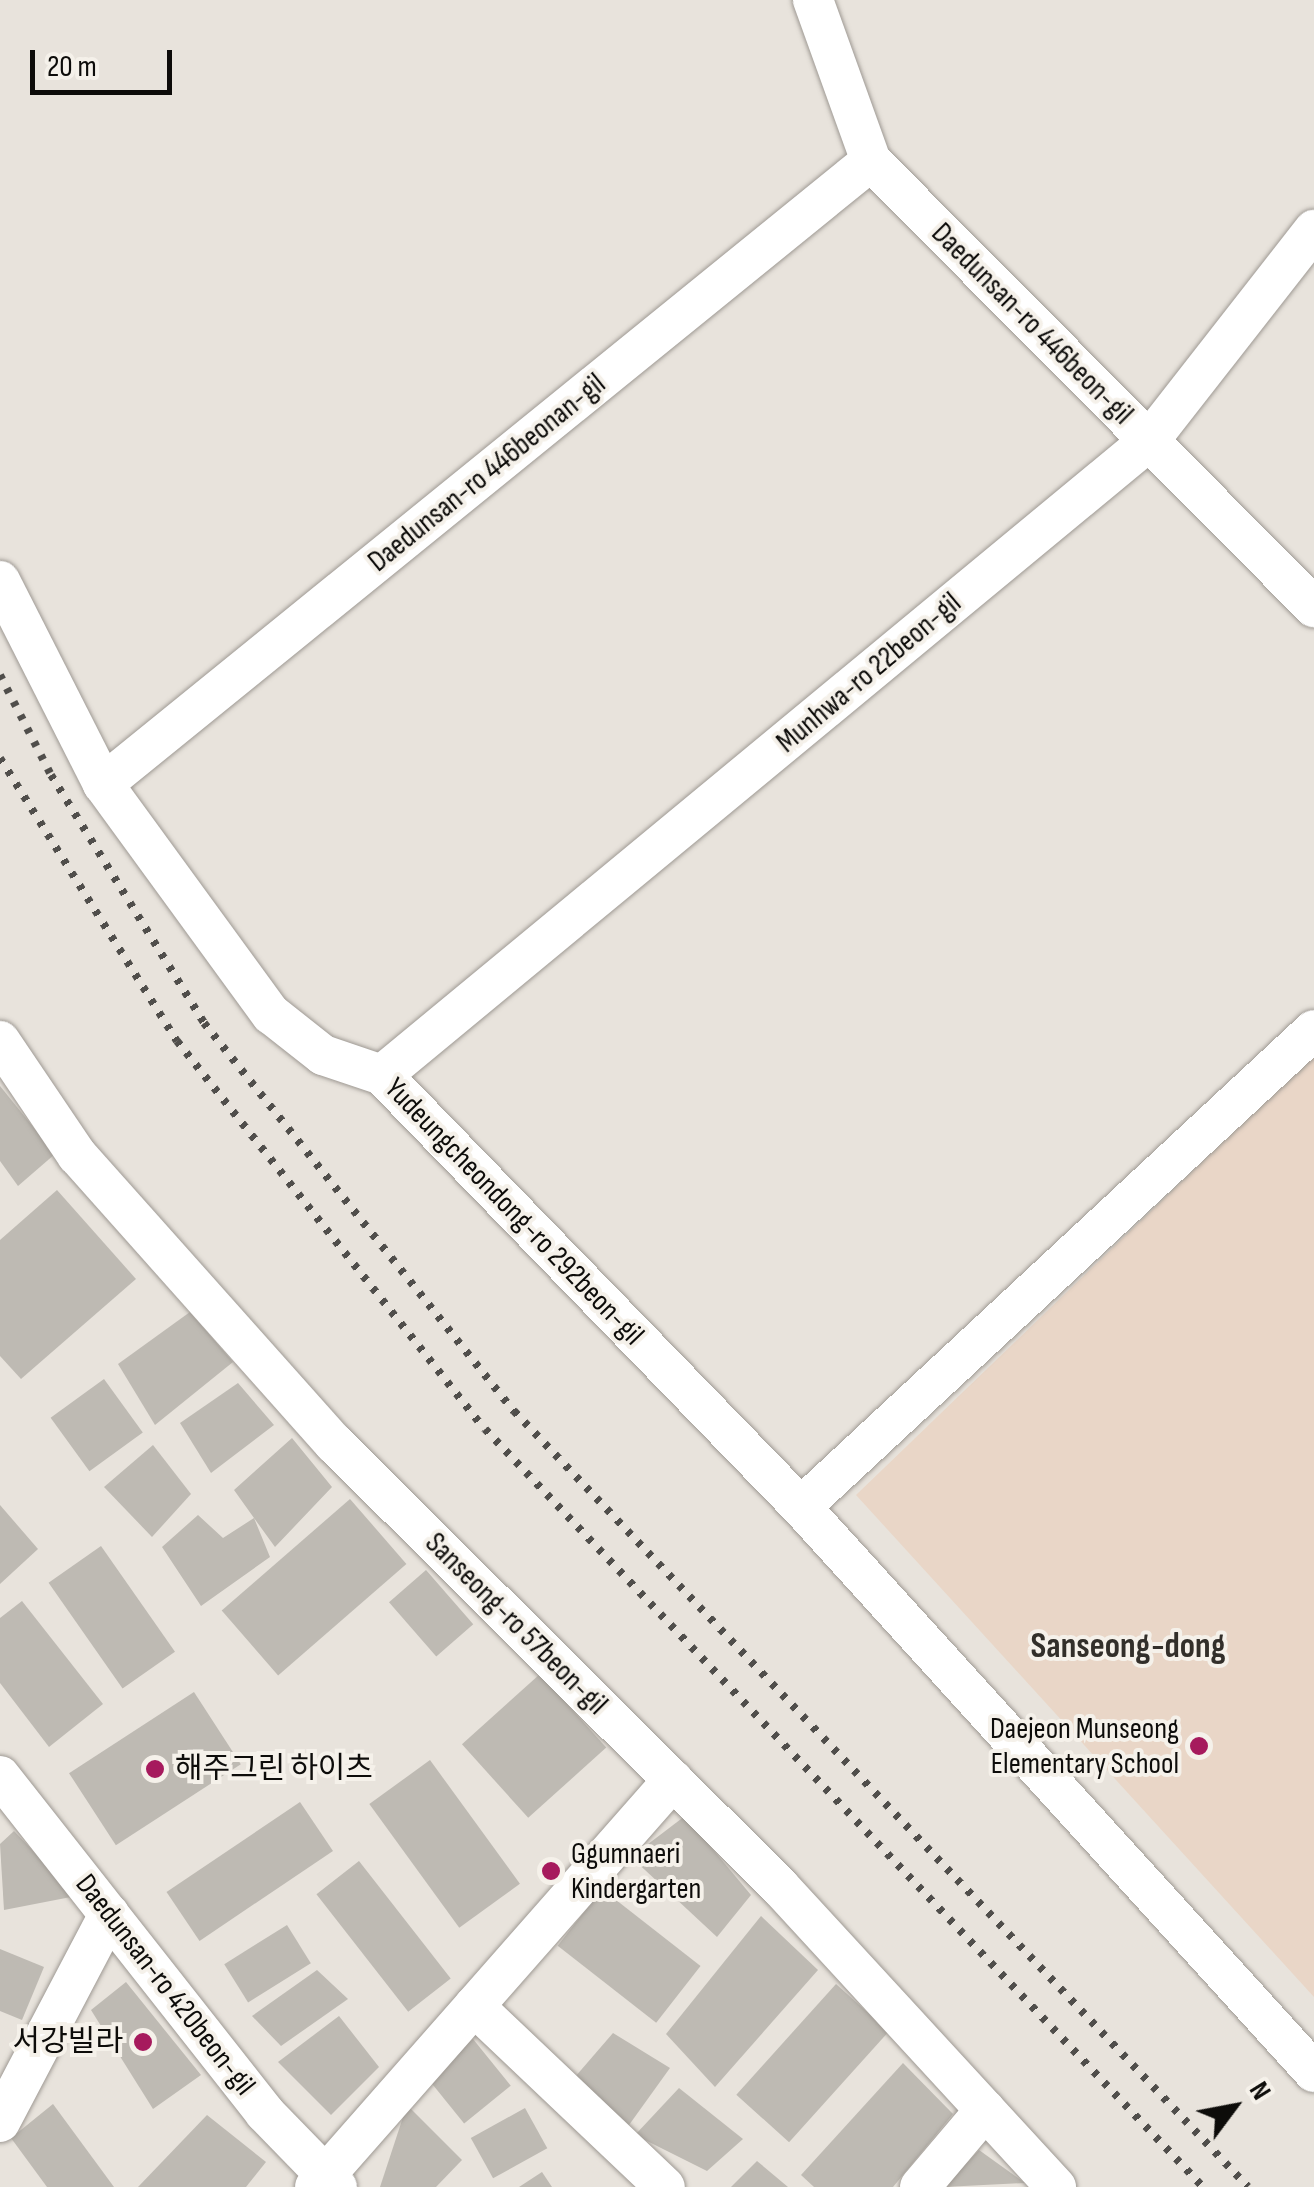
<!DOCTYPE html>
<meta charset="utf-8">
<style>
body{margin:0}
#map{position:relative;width:1314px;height:2187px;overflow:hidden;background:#e8e3dc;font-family:"Sofia Sans Condensed","Noto Sans KR",sans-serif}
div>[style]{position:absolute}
.education>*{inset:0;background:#e9d6c7}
.building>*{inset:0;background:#bebab3;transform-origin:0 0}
.roads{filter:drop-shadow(0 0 2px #9e9993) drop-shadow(0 0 2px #9e9993)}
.minor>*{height:40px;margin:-20px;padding:0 20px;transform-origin:20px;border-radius:20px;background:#fff}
.rail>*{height:8px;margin-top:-4px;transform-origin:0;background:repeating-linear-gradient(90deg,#504e4b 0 5px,transparent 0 15px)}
.dots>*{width:28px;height:28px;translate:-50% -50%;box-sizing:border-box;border:5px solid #f5f1ea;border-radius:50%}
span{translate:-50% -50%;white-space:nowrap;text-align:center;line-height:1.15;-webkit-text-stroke:8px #f5f1ea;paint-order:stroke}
.street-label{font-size:30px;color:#0d0c0a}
.poi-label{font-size:30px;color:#0d0c0a}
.right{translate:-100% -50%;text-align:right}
.left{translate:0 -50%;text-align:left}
.quarter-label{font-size:35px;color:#322f2a;font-weight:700}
.north{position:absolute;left:1184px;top:2057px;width:100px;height:100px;-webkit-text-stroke:8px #f5f1ea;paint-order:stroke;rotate:58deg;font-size:28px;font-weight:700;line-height:40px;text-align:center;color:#0d0c0a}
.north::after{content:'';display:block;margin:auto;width:35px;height:45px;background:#0d0c0a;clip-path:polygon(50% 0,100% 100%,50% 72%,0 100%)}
.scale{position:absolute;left:30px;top:50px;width:142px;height:45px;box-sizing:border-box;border:5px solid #0d0c0a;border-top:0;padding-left:12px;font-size:30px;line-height:35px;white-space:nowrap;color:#0d0c0a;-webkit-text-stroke:8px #f5f1ea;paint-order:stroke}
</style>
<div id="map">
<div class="education">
<i style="clip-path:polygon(1314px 1054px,1314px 1997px,856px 1495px)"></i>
</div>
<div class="building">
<i style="clip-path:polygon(0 1086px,55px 1154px,18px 1186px,0 1161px)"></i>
<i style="clip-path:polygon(57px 1190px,136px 1279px,21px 1379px,0 1356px,0 1240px)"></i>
<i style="clip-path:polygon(190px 1312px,233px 1362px,155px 1425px,118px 1364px)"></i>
<i style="left:104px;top:1379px;width:66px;height:66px;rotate:54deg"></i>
<i style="clip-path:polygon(238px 1383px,274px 1425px,211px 1473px,180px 1423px)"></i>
<i style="clip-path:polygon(292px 1438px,332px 1487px,275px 1547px,254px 1518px,270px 1557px,201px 1606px,162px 1547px,198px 1515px,223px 1538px,254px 1518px,234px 1490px)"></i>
<i style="clip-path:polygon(153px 1445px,191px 1494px,152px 1537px,104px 1487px)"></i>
<i style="left:350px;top:1499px;width:86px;height:170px;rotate:49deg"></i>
<i style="clip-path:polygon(0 1505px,38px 1549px,0 1584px)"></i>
<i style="left:101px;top:1546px;width:129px;height:64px;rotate:55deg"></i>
<i style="left:426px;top:1570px;width:72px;height:49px;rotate:49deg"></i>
<i style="clip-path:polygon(22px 1601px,103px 1704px,49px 1747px,0 1683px,0 1618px)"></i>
<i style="left:540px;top:1674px;width:99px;height:105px;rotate:48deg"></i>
<i style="left:194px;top:1692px;width:86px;height:149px;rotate:57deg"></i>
<i style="left:430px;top:1760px;width:153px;height:75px;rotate:54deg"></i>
<i style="left:300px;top:1802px;width:59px;height:161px;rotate:56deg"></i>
<i style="clip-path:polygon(685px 1816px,751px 1895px,717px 1937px,631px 1857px)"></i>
<i style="clip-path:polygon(14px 1831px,76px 1896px,4px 1910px,0 1844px)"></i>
<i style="left:359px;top:1861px;width:149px;height:54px;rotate:52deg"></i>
<i style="left:602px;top:1889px;width:125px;height:72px;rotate:38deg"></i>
<i style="clip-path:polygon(761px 1916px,818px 1970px,715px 2087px,666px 2034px)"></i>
<i style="left:287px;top:1925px;width:45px;height:74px;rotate:58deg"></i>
<i style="clip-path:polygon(0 1949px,44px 1967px,22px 2020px,0 2011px)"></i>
<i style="clip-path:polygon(317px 1970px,348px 1999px,281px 2046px,252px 2016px)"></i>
<i style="clip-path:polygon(126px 1982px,201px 2075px,153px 2109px,91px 2010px)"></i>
<i style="left:836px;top:1984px;width:71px;height:149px;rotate:42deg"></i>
<i style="clip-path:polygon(339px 2016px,379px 2067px,331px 2115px,278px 2062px)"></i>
<i style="clip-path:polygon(613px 2033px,670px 2068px,629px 2125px,575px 2077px)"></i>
<i style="left:473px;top:2039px;width:60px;height:60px;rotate:51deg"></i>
<i style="clip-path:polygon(903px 2063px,953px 2114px,893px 2187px,814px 2187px,801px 2175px)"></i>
<i style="clip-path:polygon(679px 2088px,743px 2139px,707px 2171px,635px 2135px)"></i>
<i style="clip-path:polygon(53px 2104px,114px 2187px,47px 2187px,11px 2138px)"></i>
<i style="clip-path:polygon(407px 2105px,462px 2160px,436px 2187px,380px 2187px)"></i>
<i style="left:525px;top:2108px;width:46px;height:62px;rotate:61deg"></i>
<i style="clip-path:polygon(207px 2115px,266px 2162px,246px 2187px,138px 2187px)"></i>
<i style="clip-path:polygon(979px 2150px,1025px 2183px,944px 2187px)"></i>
<i style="clip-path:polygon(757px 2161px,788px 2187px,731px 2187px)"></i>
<i style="clip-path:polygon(542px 2172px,552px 2187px,519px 2187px)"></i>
</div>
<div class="roads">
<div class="minor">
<i style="left:813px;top:0;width:171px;rotate:70.2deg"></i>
<i style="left:871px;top:161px;width:629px;rotate:45.19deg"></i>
<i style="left:0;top:581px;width:228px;rotate:63.1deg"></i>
<i style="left:103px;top:784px;width:285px;rotate:53.9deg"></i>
<i style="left:271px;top:1014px;width:66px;rotate:38.3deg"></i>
<i style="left:323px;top:1055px;width:62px;rotate:18.7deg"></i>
<i style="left:382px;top:1075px;width:602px;rotate:45.88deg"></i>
<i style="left:801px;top:1507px;width:763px;rotate:47.76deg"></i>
<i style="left:103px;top:784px;width:989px;rotate:-39.05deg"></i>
<i style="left:0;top:1041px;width:138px;rotate:56deg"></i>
<i style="left:77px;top:1155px;width:386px;rotate:48.3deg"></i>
<i style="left:334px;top:1443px;width:629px;rotate:44.87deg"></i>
<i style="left:780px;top:1887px;width:408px;rotate:47.4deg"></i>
<i style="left:382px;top:1075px;width:995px;rotate:-39.58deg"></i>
<i style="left:1149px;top:441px;width:268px;rotate:-52deg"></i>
<i style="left:801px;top:1507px;width:700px;rotate:-42.92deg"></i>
<i style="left:0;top:1776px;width:429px;rotate:51.8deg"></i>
<i style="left:265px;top:2113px;width:103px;rotate:45.8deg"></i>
<i style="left:474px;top:2006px;width:263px;rotate:43.5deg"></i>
<i style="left:0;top:2122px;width:235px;rotate:-62.3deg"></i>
<i style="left:315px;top:2187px;width:542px;rotate:-48.66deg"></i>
<i style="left:920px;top:2187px;width:101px;rotate:-49.8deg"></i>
</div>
</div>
<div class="rail">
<i style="left:0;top:675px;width:112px;rotate:63deg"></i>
<i style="left:51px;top:775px;width:291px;rotate:58.3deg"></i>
<i style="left:204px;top:1023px;width:497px;rotate:51.4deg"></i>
<i style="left:514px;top:1411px;width:1068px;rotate:46.59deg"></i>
<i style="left:0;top:758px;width:334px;rotate:58deg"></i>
<i style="left:177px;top:1041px;width:495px;rotate:51.6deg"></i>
<i style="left:485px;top:1429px;width:1044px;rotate:46.55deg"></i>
</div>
<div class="dots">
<i style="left:1199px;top:1746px;background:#a61a5d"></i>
<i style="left:155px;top:1769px;background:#a61a5d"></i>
<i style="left:551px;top:1871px;background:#a61a5d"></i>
<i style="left:143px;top:2042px;background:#a61a5d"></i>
</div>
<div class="street-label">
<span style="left:1032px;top:324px;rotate:45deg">Daedunsan-ro 446beon-gil</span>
<span style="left:487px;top:473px;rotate:-39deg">Daedunsan-ro 446beonan-gil</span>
<span style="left:869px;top:673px;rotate:-40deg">Munhwa-ro 22beon-gil</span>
<span style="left:514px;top:1212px;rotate:46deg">Yudeungcheondong-ro 292beon-gil</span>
<span style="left:516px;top:1624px;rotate:45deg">Sanseong-ro 57beon-gil</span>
<span style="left:165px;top:1985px;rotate:52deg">Daedunsan-ro 420beon-gil</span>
</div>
<div class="poi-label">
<span class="right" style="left:1179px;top:1746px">Daejeon Munseong<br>Elementary School</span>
<span class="left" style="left:175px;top:1769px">해주그린 하이츠</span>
<span class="left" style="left:571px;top:1871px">Ggumnaeri<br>Kindergarten</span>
<span class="right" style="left:123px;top:2042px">서강빌라</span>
</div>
<div class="quarter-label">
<span style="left:1128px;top:1647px">Sanseong-dong</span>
</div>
<div class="north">N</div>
<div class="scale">20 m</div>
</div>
